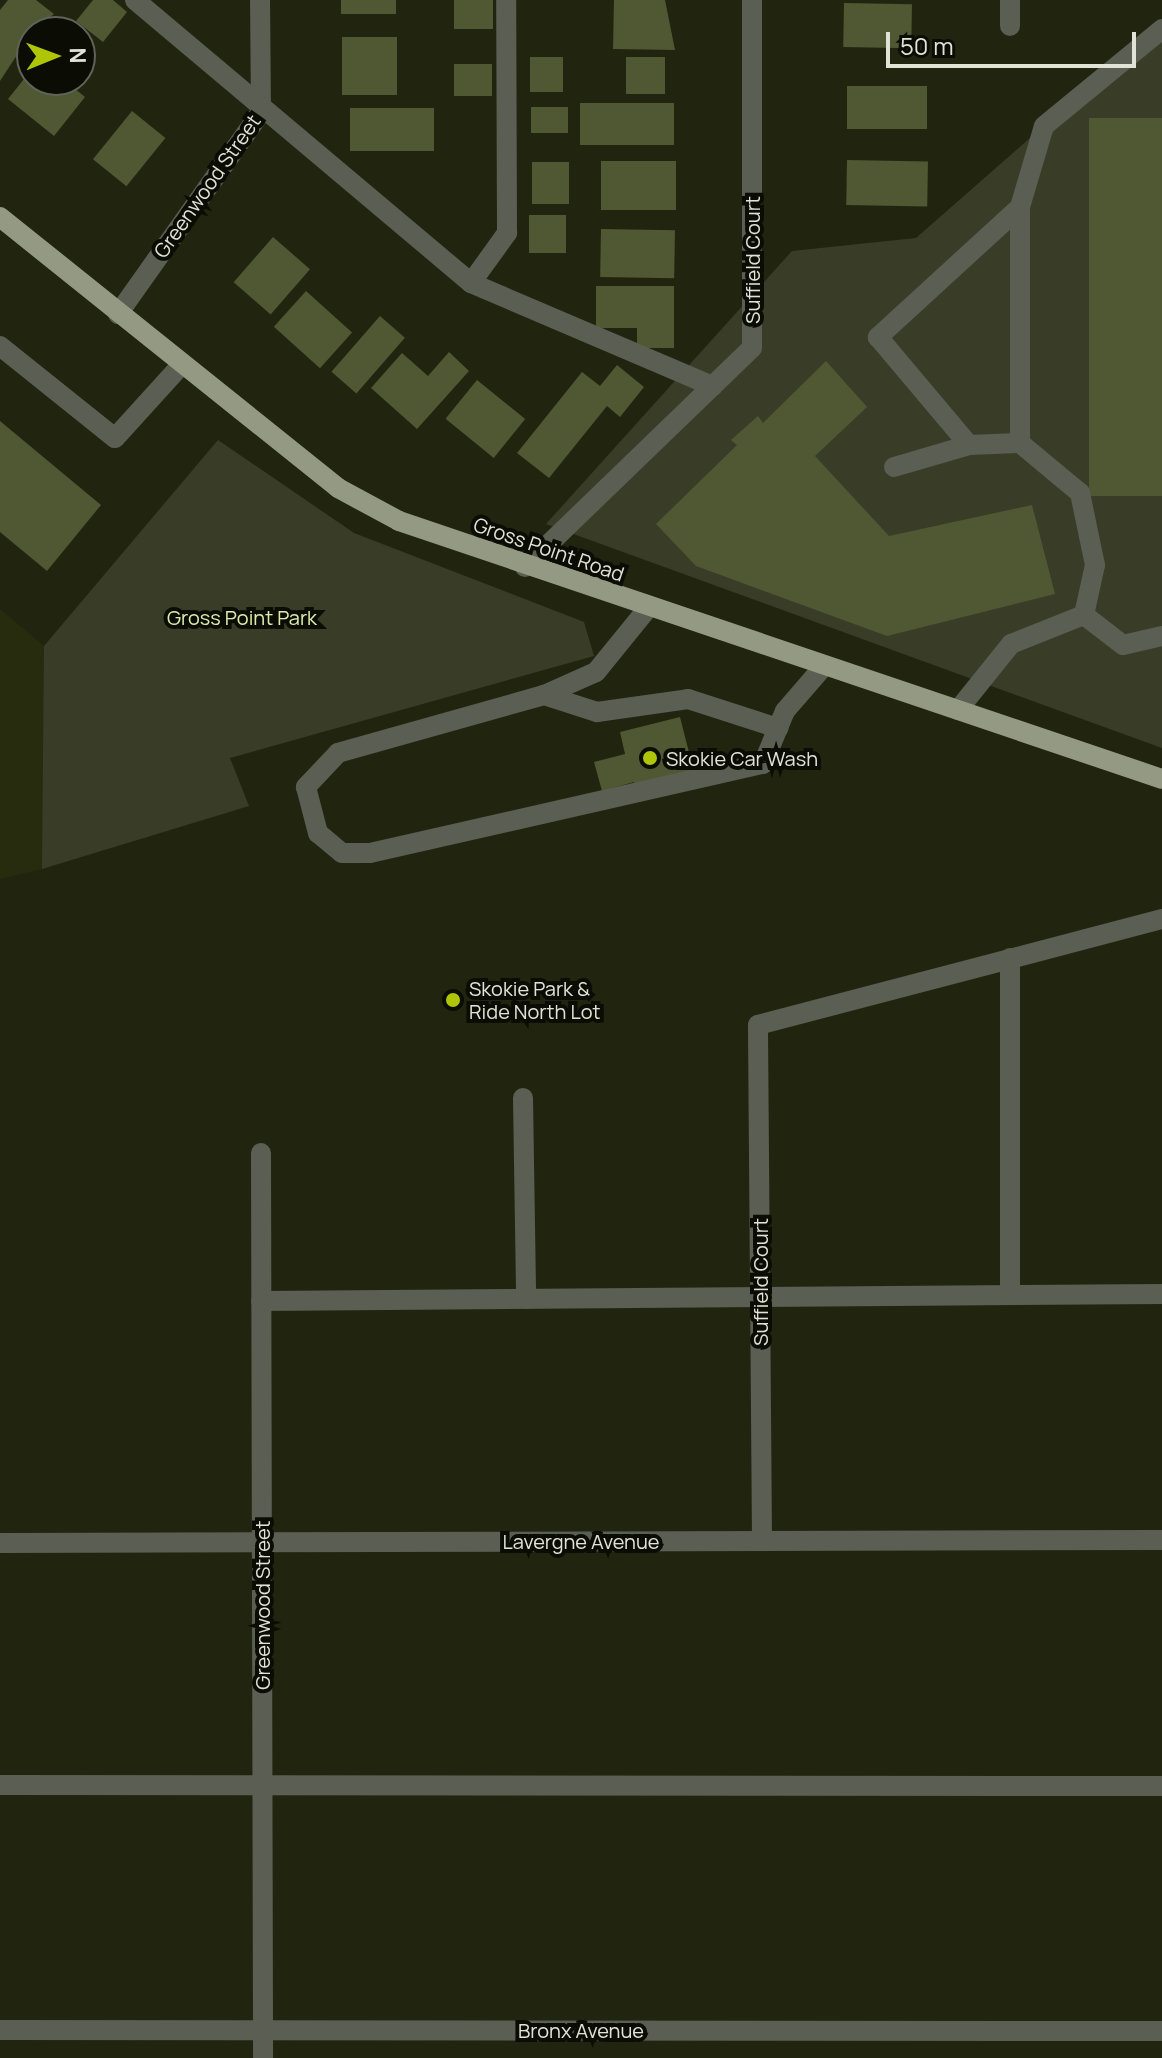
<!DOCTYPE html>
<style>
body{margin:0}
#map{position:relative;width:1162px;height:2058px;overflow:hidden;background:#21250f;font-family:Manrope,sans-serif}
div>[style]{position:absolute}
.built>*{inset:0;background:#272c0f}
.green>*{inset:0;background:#393d28}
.building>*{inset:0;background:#505733;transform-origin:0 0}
.minor>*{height:20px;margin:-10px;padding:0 10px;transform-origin:10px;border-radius:10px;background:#5b5e53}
.major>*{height:20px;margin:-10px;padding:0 10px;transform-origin:10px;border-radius:10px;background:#949983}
.dots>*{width:22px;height:22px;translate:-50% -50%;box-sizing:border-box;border:4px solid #0b0d05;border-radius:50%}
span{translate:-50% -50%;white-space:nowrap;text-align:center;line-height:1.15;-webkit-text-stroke:8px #0b0d05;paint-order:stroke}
.street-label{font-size:20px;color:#e0e3d6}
.park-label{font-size:20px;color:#deecac}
.poi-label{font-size:20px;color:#e0e3d6}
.left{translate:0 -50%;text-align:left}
.north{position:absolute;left:16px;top:16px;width:80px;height:80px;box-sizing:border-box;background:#0b0d05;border:2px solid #606359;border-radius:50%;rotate:89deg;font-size:22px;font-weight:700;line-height:32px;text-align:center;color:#e0e3d6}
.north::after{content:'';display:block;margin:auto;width:28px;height:36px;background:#aec508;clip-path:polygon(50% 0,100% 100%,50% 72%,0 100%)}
.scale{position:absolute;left:886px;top:32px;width:250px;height:36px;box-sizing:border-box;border:4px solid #e0e3d6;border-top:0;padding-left:10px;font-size:24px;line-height:28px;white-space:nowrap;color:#e0e3d6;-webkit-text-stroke:6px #0b0d05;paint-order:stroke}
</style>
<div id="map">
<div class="built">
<i style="clip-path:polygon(0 609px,44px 646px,50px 867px,0 879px)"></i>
</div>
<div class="green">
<i style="clip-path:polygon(1162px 22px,1162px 748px,546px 524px,792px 251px,916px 238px)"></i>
<i style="clip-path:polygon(218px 440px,354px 533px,584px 622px,594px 656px,230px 758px,249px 806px,42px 869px,44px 646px)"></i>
</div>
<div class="building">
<i style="clip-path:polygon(8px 0,36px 0,54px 14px,32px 32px,0 81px,0 10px)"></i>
<i style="clip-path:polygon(93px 0,113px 0,127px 12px,103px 42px,76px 21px)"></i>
<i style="left:341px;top:0;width:55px;height:14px"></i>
<i style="left:454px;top:0;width:39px;height:29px"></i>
<i style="clip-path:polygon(614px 0,665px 0,675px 50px,613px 49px)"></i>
<i style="left:844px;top:3px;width:68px;height:44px;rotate:1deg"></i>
<i style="left:342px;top:37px;width:55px;height:58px"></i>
<i style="left:530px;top:57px;width:33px;height:35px"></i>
<i style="left:626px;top:57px;width:39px;height:37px"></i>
<i style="left:454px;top:64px;width:38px;height:32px"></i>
<i style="clip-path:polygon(32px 69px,32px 80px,64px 80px,85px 97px,54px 136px,8px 99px)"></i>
<i style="left:847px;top:86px;width:80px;height:43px"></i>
<i style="left:580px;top:103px;width:94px;height:42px"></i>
<i style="left:531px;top:107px;width:37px;height:26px"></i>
<i style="left:350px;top:108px;width:84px;height:43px"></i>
<i style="left:132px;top:111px;width:43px;height:62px;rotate:39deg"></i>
<i style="left:1162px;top:118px;width:378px;height:73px;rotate:90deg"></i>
<i style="left:847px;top:160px;width:81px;height:45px;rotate:1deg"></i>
<i style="left:601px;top:161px;width:75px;height:49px"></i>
<i style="left:532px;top:162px;width:37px;height:42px"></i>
<i style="left:529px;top:215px;width:37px;height:38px"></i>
<i style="left:601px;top:229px;width:74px;height:48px;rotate:1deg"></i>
<i style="left:273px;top:237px;width:49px;height:60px;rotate:41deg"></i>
<i style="clip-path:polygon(596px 286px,674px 286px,674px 348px,637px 348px,637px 328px,596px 328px)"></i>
<i style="left:306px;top:291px;width:62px;height:48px;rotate:42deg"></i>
<i style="left:380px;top:316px;width:33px;height:74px;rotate:41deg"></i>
<i style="clip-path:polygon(449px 352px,469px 371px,417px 429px,371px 388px,402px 353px,428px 376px)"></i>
<i style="clip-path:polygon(826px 361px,867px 407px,815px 456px,889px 536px,1032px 505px,1055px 594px,887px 636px,696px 566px,656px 524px,737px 445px,731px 440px,758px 416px,763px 423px)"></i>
<i style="clip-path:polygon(617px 365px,644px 387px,620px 417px,607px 406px,549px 478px,517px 453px,582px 372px,600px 386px)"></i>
<i style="left:477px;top:380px;width:62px;height:50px;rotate:39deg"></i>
<i style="clip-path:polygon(0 421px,101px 505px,47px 571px,0 532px)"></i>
<i style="clip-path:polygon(680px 717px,695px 776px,636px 791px,634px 782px,602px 791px,594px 762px,625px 754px,620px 732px)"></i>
</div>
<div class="minor">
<i style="left:135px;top:0;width:439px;rotate:40.1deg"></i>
<i style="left:471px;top:283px;width:263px;rotate:23.1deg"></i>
<i style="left:1010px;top:26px;width:26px;rotate:-90deg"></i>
<i style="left:1020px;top:207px;width:193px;rotate:137.5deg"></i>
<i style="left:878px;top:337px;width:141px;rotate:49.9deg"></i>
<i style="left:969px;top:445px;width:51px;rotate:-2.2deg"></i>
<i style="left:471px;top:283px;width:62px;rotate:-54.2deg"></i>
<i style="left:507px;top:233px;width:233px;rotate:-90.2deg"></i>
<i style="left:118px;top:314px;width:247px;rotate:-54.7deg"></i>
<i style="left:261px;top:112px;width:112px;rotate:-90.5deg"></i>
<i style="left:0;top:346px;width:147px;rotate:38.7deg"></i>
<i style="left:115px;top:438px;width:100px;rotate:-47.8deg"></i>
<i style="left:894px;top:467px;width:78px;rotate:-16.3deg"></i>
<i style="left:525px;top:567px;width:315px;rotate:-44deg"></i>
<i style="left:752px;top:348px;width:348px;rotate:-90deg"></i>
<i style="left:648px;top:608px;width:82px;rotate:129.1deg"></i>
<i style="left:596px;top:672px;width:57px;rotate:156.1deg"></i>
<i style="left:544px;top:695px;width:214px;rotate:164.3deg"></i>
<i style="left:338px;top:753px;width:47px;rotate:133.3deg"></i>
<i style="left:306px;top:787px;width:48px;rotate:75.4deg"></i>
<i style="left:318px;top:833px;width:31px;rotate:40deg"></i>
<i style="left:342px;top:853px;width:28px"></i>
<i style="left:370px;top:853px;width:403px;rotate:-12.8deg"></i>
<i style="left:763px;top:764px;width:57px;rotate:-67.5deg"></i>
<i style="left:785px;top:711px;width:60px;rotate:-49.1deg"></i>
<i style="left:1084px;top:615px;width:51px;rotate:-77.6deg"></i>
<i style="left:1095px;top:565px;width:74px;rotate:-101.8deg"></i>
<i style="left:1080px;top:493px;width:78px;rotate:-140.2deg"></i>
<i style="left:1020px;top:443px;width:236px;rotate:-90deg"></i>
<i style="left:1020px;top:207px;width:84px;rotate:-73.5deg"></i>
<i style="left:1044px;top:126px;width:153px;rotate:-39.4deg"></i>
<i style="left:544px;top:695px;width:56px;rotate:17.8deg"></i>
<i style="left:597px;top:712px;width:92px;rotate:-8.1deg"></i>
<i style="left:688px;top:699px;width:95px;rotate:17.9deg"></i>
<i style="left:958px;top:710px;width:85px;rotate:-51.2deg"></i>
<i style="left:1011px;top:644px;width:79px;rotate:-21.7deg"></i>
<i style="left:1084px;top:615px;width:49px;rotate:37.6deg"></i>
<i style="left:1123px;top:645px;width:40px;rotate:-13deg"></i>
<i style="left:523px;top:1098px;width:201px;rotate:89.1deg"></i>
<i style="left:261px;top:1153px;width:905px;rotate:89.87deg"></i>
<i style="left:1010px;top:1295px;width:337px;rotate:-90deg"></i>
<i style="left:261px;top:1301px;width:901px;rotate:-0.45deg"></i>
<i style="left:762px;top:1539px;width:514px;rotate:-90.45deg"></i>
<i style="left:758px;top:1025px;width:418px;rotate:-14.7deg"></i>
<i style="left:0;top:1543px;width:1162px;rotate:-0.15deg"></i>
<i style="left:0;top:1785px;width:1162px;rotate:0.05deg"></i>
<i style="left:0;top:2030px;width:1162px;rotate:0.05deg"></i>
</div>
<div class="major">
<i style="left:0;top:217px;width:433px;rotate:38.7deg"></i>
<i style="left:338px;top:488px;width:69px;rotate:28.4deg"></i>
<i style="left:399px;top:521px;width:805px;rotate:18.68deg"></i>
</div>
<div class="dots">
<i style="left:650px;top:758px;background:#aec508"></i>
<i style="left:453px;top:1000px;background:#aec508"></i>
</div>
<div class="street-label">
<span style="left:207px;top:186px;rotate:-55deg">Greenwood Street</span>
<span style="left:752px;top:260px;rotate:-90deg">Suffield Court</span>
<span style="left:549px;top:549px;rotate:19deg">Gross Point Road</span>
<span style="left:760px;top:1282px;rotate:-90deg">Suffield Court</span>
<span style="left:581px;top:1541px">Lavergne Avenue</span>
<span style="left:262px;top:1605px;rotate:-90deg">Greenwood Street</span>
<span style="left:581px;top:2030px">Bronx Avenue</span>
</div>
<div class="park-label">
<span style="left:242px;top:617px">Gross Point Park</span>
</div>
<div class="poi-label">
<span class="left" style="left:666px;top:758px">Skokie Car Wash</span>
<span class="left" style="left:469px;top:1000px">Skokie Park &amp;<br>Ride North Lot</span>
</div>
<div class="north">N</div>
<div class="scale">50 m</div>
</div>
